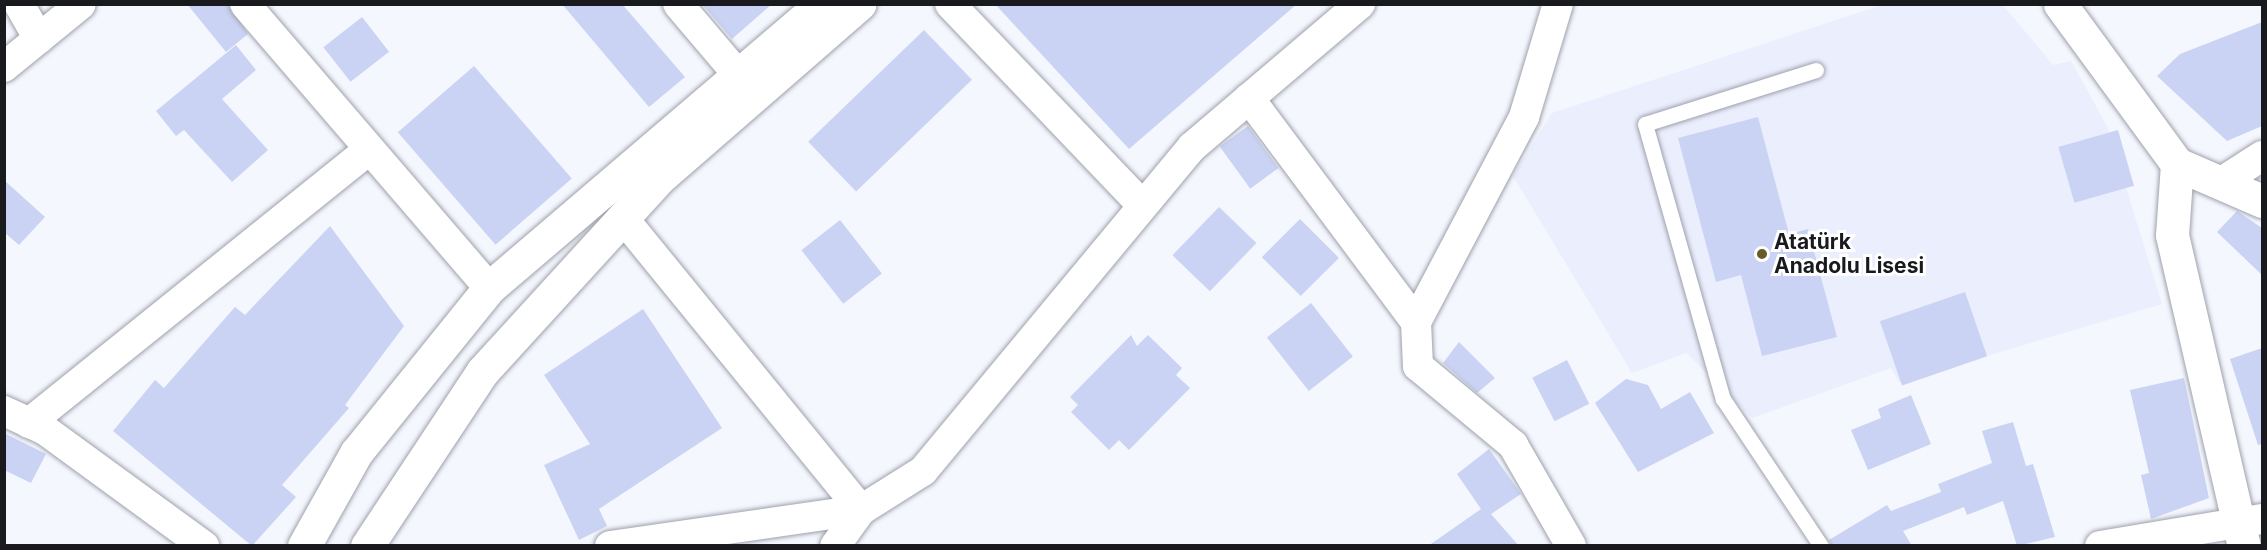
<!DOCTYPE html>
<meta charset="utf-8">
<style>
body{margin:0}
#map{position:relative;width:2267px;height:550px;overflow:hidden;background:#f5f7fe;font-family:Inter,sans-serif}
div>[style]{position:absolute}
.built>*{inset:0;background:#eaeefd}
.building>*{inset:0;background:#cad3f3;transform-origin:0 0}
.roads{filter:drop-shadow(0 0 2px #9ea1ac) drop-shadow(0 0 2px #9ea1ac)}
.lane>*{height:15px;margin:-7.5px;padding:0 7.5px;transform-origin:7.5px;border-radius:7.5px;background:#fff}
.street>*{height:30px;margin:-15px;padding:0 15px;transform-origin:15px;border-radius:15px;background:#fff}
.secondary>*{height:33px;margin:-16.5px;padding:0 16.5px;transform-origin:16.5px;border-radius:16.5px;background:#fff}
.dots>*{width:16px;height:16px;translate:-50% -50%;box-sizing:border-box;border:3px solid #fff;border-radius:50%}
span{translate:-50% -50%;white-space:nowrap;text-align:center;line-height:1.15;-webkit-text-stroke:6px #fff;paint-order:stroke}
.poi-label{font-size:21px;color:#191a1e;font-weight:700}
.left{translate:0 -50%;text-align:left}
.frame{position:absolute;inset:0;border:6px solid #191a1e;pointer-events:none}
</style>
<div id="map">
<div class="built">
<i style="clip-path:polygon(1882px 5px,2003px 5px,2053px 65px,2071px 61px,2107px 126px,2162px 304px,1899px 382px,1891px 368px,1752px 418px,1686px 353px,1632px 373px,1513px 176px,1552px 113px)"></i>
</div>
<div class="building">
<i style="clip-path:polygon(187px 4px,228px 4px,248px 34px,226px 52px)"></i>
<i style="clip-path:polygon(562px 4px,622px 4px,685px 77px,649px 107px)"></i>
<i style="clip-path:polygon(702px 4px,772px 4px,732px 39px)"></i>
<i style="clip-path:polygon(995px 4px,1297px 4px,1129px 149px)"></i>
<i style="left:362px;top:17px;width:44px;height:49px;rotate:52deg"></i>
<i style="clip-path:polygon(2262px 22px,2262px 126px,2227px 141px,2157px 76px,2180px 54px)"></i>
<i style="left:924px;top:30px;width:69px;height:161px;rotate:46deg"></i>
<i style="clip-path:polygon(236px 45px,256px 70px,222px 99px,268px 150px,232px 182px,184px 130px,176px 136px,156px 111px)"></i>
<i style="left:474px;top:66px;width:149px;height:101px;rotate:49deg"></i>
<i style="clip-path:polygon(1758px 117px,1789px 234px,1808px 229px,1837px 337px,1762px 356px,1741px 275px,1716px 282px,1678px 138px)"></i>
<i style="left:1248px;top:126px;width:52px;height:35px;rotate:54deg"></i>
<i style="left:2118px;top:130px;width:58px;height:62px;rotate:74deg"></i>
<i style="clip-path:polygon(4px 180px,45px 217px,19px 245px,4px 232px)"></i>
<i style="left:1219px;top:207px;width:52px;height:67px;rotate:44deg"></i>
<i style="clip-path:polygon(2237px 211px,2262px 228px,2262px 275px,2217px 232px)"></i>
<i style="left:1300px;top:219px;width:55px;height:54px;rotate:45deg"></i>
<i style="left:840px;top:220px;width:68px;height:49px;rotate:52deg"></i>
<i style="clip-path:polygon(330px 226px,404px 326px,345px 405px,349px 408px,282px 485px,296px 497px,252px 546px,113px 431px,155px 380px,164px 388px,235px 307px,245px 315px)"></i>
<i style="left:1965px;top:292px;width:68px;height:90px;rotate:71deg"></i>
<i style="left:1311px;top:303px;width:68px;height:56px;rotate:52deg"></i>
<i style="clip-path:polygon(643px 309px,722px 428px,599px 509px,607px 526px,579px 540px,544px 465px,590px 444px,544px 375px)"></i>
<i style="clip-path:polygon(1131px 335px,1137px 346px,1148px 335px,1182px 368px,1176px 375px,1190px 388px,1129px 450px,1119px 440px,1109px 450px,1071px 412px,1078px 405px,1070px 397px)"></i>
<i style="clip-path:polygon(1459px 342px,1495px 378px,1477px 393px,1443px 363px)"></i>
<i style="clip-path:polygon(2262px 348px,2262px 444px,2258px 445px,2230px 359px)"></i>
<i style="left:1567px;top:360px;width:49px;height:39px;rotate:63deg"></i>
<i style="clip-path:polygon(2184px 378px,2209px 498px,2151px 519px,2141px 475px,2149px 473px,2130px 390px)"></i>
<i style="clip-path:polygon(1626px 379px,1648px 385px,1661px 409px,1690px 392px,1714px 433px,1638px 472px,1595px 403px)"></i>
<i style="clip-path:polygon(1911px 395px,1931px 444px,1868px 470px,1851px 430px,1881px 418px,1878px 409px)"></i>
<i style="clip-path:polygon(2013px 422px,2026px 466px,2033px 464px,2055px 537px,2017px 546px,2003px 501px,1967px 515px,1964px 507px,1903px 531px,1912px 546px,1831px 546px,1829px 540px,1887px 505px,1891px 511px,1941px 492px,1938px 484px,1992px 463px,1982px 431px)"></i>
<i style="clip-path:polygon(4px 433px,46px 454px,31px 483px,4px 470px)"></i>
<i style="clip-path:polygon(1489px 449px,1521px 494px,1491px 514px,1519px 546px,1428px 546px,1481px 509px,1457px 474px)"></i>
</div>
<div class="roads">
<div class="lane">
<i style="left:1816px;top:70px;width:179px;rotate:162.5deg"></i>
<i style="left:1645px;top:124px;width:286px;rotate:74.2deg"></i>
<i style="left:1723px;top:399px;width:177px;rotate:56.3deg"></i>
</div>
<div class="street">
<i style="left:19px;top:4px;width:40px;rotate:60.3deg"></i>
<i style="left:245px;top:4px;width:374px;rotate:49.3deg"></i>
<i style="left:678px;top:4px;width:94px;rotate:49.7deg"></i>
<i style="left:950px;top:4px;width:278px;rotate:46.3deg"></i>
<i style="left:4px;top:67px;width:99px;rotate:-39.3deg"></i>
<i style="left:1249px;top:98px;width:279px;rotate:53.3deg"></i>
<i style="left:1416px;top:322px;width:44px;rotate:87.4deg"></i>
<i style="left:1418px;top:366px;width:124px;rotate:39.7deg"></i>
<i style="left:1513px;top:445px;width:116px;rotate:60.1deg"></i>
<i style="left:2220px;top:183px;width:50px;rotate:-32.7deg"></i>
<i style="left:623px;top:218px;width:377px;rotate:50.8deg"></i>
<i style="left:861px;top:510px;width:44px;rotate:125.8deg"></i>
<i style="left:1416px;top:322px;width:232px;rotate:-62.2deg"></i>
<i style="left:1524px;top:117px;width:118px;rotate:-73.3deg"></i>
<i style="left:4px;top:411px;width:45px;rotate:24.9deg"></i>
<i style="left:45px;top:430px;width:197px;rotate:36.1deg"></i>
<i style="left:29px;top:423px;width:435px;rotate:-38.8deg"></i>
<i style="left:610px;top:546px;width:254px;rotate:-8.2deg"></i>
<i style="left:861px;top:510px;width:73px;rotate:-32.2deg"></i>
<i style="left:923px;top:471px;width:421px;rotate:-50.3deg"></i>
<i style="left:1192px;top:147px;width:221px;rotate:-40.4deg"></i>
<i style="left:2100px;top:546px;width:164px;rotate:-9.5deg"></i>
</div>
<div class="secondary">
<i style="left:2060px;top:4px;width:198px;rotate:53.8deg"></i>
<i style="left:2177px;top:164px;width:71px;rotate:94deg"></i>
<i style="left:2172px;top:235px;width:319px;rotate:77deg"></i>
<i style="left:2177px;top:164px;width:93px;rotate:23.5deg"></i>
<i style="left:304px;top:546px;width:107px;rotate:-60.8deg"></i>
<i style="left:356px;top:453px;width:212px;rotate:-51.1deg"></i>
<i style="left:489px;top:288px;width:437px;rotate:-40.5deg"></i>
<i style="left:367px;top:546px;width:209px;rotate:-56.5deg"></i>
<i style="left:482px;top:372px;width:261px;rotate:-47.6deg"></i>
<i style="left:658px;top:179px;width:267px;rotate:-41deg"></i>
</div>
</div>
<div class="dots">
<i style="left:1762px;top:254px;background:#675c28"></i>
</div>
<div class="poi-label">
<span class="left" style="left:1774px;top:254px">Atatürk<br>Anadolu Lisesi</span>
</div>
<div class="frame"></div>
</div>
